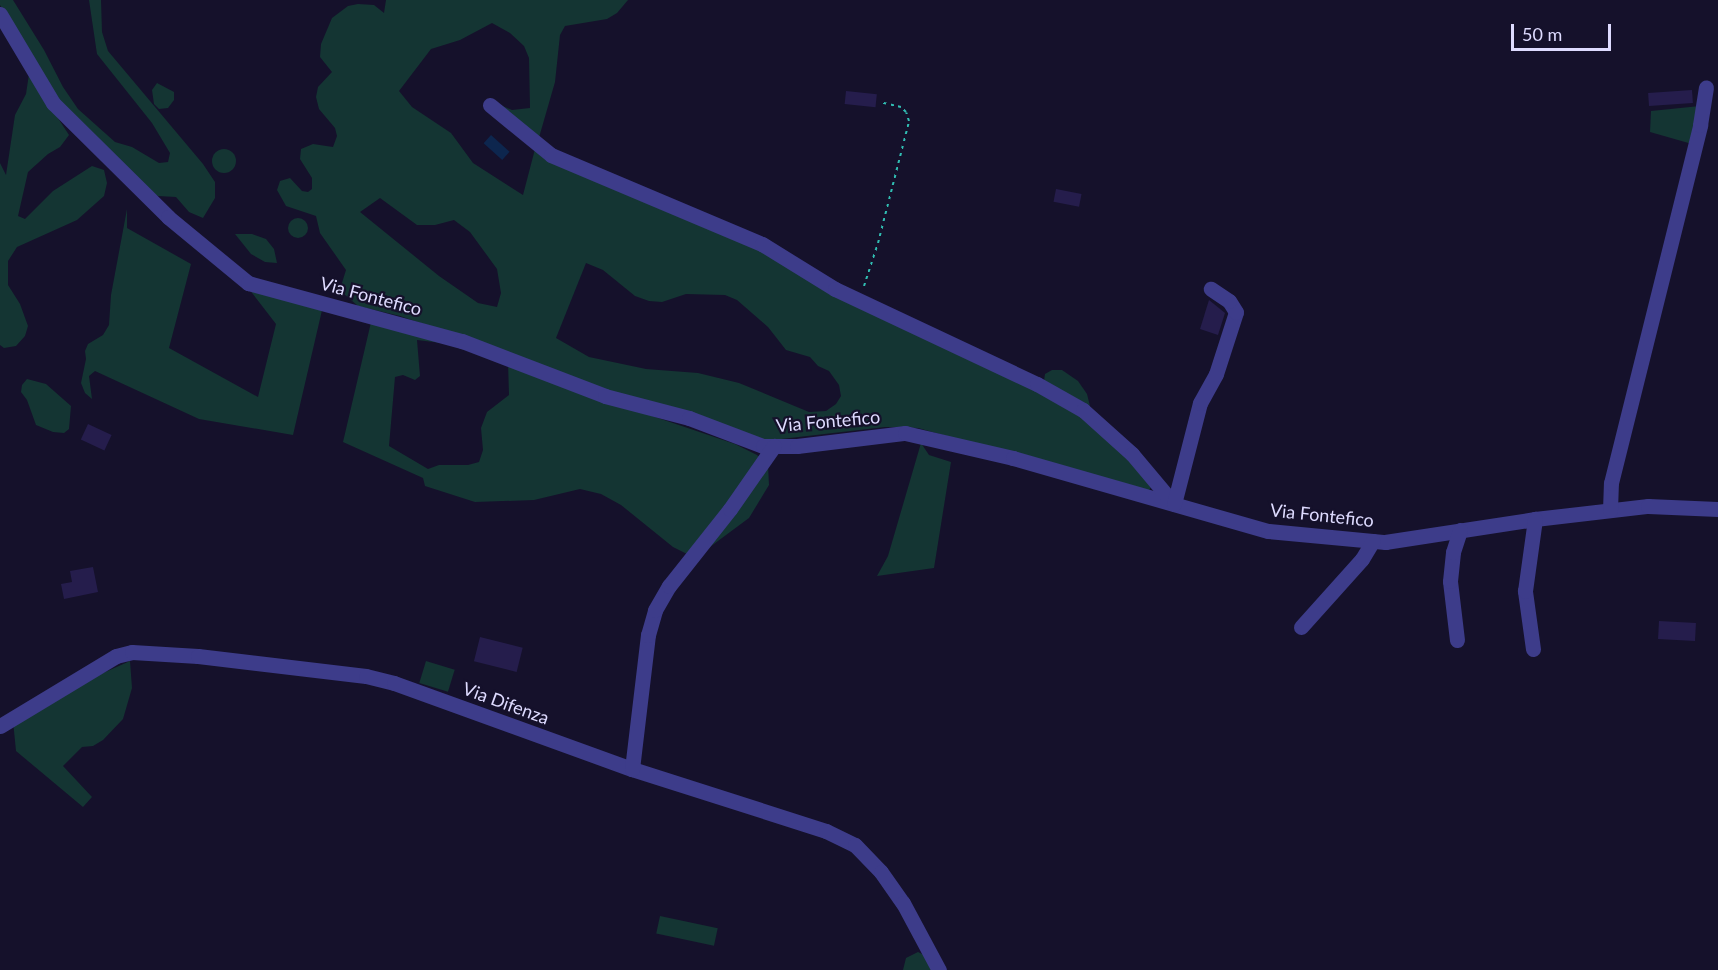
<!DOCTYPE html>
<style>
body{margin:0}
#map{position:relative;width:1718px;height:970px;overflow:hidden;background:#15112b;font-family:Lato,sans-serif}
div>[style]{position:absolute}
.green>*{inset:0;background:#143533;transform-origin:0 0}
.round{border-radius:50%}
.water>*{inset:0;background:#0d264e;transform-origin:0 0}
.building>*{inset:0;background:#251d4c;transform-origin:0 0}
.path>*{height:2px;margin-top:-1px;transform-origin:0;background:repeating-linear-gradient(90deg,#30bdb2 0 3px,transparent 0 7.5px)}
.minor>*{height:15px;margin:-7.5px;padding:0 7.5px;transform-origin:7.5px;border-radius:7.5px;background:#3d3c8a}
span{translate:-50% -50%;white-space:nowrap;text-align:center;line-height:1.15;-webkit-text-stroke:4.5px #15112b;paint-order:stroke}
.street-label{font-size:18px;color:#dedbff}
.scale{position:absolute;left:1511px;top:24px;width:100px;height:27px;box-sizing:border-box;border:3px solid #dedbff;border-top:0;padding-left:8px;font-size:18px;line-height:21px;white-space:nowrap;color:#dedbff;-webkit-text-stroke:4px #15112b;paint-order:stroke}
</style>
<div id="map">
<div class="green">
<i style="clip-path:polygon(0 0,13px 0,44px 50px,63px 87px,78px 109px,115px 142px,132px 147px,159px 163px,168px 162px,170px 153px,152px 123px,97px 54px,89px 0,101px 0,102px 32px,108px 51px,203px 164px,215px 182px,215px 198px,203px 218px,189px 212px,176px 197px,158px 196px,138px 185px,60px 107px,0 5px)"></i>
<i style="clip-path:polygon(evenodd,386px 0,628px 0,617px 13px,607px 19px,565px 26px,560px 35px,555px 82px,538px 141px,498px 104px,512px 110px,530px 108px,529px 58px,524px 46px,510px 33px,492px 23px,460px 40px,431px 49px,399px 91px,412px 107px,451px 133px,473px 163px,523px 195px,535px 149px,724px 232px,951px 344px,1101px 428px,1151px 487px,1148px 492px,918px 428px,885px 427px,764px 441px,595px 389px,506px 352px,400px 316px,358px 306px,344px 294px,341px 286px,346px 270px,320px 233px,316px 216px,286px 206px,277px 190px,280px 181px,290px 178px,302px 191px,308px 192px,312px 189px,312px 178px,300px 159px,301px 149px,313px 144px,333px 147px,337px 136px,335px 128px,319px 109px,316px 97px,318px 87px,332px 72px,320px 57px,321px 44px,332px 18px,348px 6px,358px 4px,374px 5px,384px 13px,386px 0,380px 198px,417px 225px,435px 225px,454px 220px,470px 232px,497px 269px,501px 293px,497px 307px,478px 303px,439px 276px,360px 212px,380px 198px,386px 0,586px 263px,603px 270px,635px 296px,649px 301px,662px 302px,686px 294px,725px 295px,737px 300px,768px 327px,786px 350px,810px 357px,818px 366px,829px 371px,839px 385px,841px 396px,836px 404px,826px 411px,809px 412px,739px 383px,698px 373px,646px 369px,589px 357px,556px 338px,586px 263px)"></i>
<i style="clip-path:polygon(29px 74px,69px 135px,60px 147px,48px 154px,28px 172px,18px 216px,25px 219px,53px 191px,92px 166px,104px 170px,107px 183px,104px 196px,77px 220px,17px 247px,8px 261px,8px 285px,20px 304px,28px 326px,25px 336px,16px 346px,4px 348px,0 345px,0 163px,6px 175px,15px 115px,26px 94px)"></i>
<i style="clip-path:polygon(157px 83px,174px 92px,174px 100px,168px 108px,159px 109px,154px 104px,152px 90px)"></i>
<i style="clip-path:polygon(1700px 106px,1692px 144px,1650px 132px,1651px 111px)"></i>
<i class="round" style="left:212px;top:149px;width:24px;height:24px"></i>
<i style="clip-path:polygon(127px 209px,127px 228px,191px 264px,169px 348px,258px 397px,276px 324px,249px 289px,323px 306px,293px 435px,199px 419px,95px 371px,89px 376px,92px 399px,85px 393px,81px 383px,86px 359px,85px 351px,88px 344px,103px 335px,109px 325px,111px 295px)"></i>
<i class="round" style="left:288px;top:218px;width:20px;height:20px"></i>
<i style="clip-path:polygon(235px 234px,252px 234px,266px 239px,274px 249px,277px 263px,265px 262px,251px 254px)"></i>
<i style="clip-path:polygon(372px 318px,458px 345px,417px 340px,420px 376px,415px 380px,403px 375px,395px 377px,389px 446px,428px 469px,439px 465px,468px 465px,479px 462px,483px 450px,481px 428px,487px 412px,509px 395px,508px 362px,599px 398px,735px 444px,757px 455px,768px 465px,769px 485px,749px 518px,695px 558px,673px 547px,621px 505px,601px 494px,580px 489px,534px 500px,475px 502px,425px 486px,423px 478px,343px 442px)"></i>
<i style="clip-path:polygon(1052px 370px,1062px 370px,1078px 381px,1087px 394px,1090px 406px,1044px 381px,1045px 374px)"></i>
<i style="clip-path:polygon(27px 379px,46px 384px,71px 406px,69px 429px,64px 433px,53px 432px,36px 425px,27px 400px,21px 392px,22px 385px)"></i>
<i style="clip-path:polygon(921px 443px,929px 455px,951px 462px,934px 568px,877px 576px,888px 556px)"></i>
<i style="clip-path:polygon(130px 661px,132px 688px,123px 719px,103px 740px,93px 746px,82px 747px,63px 766px,92px 797px,83px 807px,16px 751px,13px 721px,74px 686px)"></i>
<i style="left:426px;top:661px;width:30px;height:23px;rotate:17deg"></i>
<i style="left:660px;top:916px;width:59px;height:18px;rotate:12deg"></i>
<i style="clip-path:polygon(918px 952px,924px 955px,932px 970px,903px 970px,906px 958px)"></i>
</div>
<div class="water">
<i style="left:491px;top:135px;width:25px;height:11px;rotate:42deg"></i>
</div>
<div class="building">
<i style="left:1692px;top:90px;width:13px;height:44px;rotate:86deg"></i>
<i style="left:846px;top:91px;width:31px;height:13px;rotate:6deg"></i>
<i style="left:1056px;top:189px;width:26px;height:13px;rotate:11deg"></i>
<i style="clip-path:polygon(1209px 300px,1225px 313px,1218px 335px,1200px 329px)"></i>
<i style="left:88px;top:424px;width:26px;height:17px;rotate:25deg"></i>
<i style="clip-path:polygon(93px 567px,98px 592px,64px 599px,61px 584px,72px 582px,70px 571px)"></i>
<i style="left:1659px;top:621px;width:37px;height:18px;rotate:3deg"></i>
<i style="left:480px;top:637px;width:44px;height:25px;rotate:14deg"></i>
</div>
<div class="path">
<i style="left:864px;top:286px;width:45px;rotate:-72deg"></i>
<i style="left:878px;top:243px;width:126px;rotate:-75.7deg"></i>
<i style="left:909px;top:121px;width:9px;rotate:-108deg"></i>
<i style="left:906px;top:112px;width:7px;rotate:-135deg"></i>
<i style="left:901px;top:107px;width:22px;rotate:-167deg"></i>
</div>
<div class="minor">
<i style="left:0;top:14px;width:104px;rotate:59.2deg"></i>
<i style="left:53px;top:103px;width:162px;rotate:44.7deg"></i>
<i style="left:168px;top:217px;width:104px;rotate:39.5deg"></i>
<i style="left:248px;top:283px;width:222px;rotate:15.2deg"></i>
<i style="left:462px;top:341px;width:153px;rotate:21deg"></i>
<i style="left:605px;top:396px;width:87px;rotate:14.7deg"></i>
<i style="left:689px;top:418px;width:79px;rotate:20.7deg"></i>
<i style="left:763px;top:446px;width:34px"></i>
<i style="left:797px;top:446px;width:109px;rotate:-6.9deg"></i>
<i style="left:905px;top:433px;width:111px;rotate:13deg"></i>
<i style="left:1013px;top:458px;width:265px;rotate:16deg"></i>
<i style="left:1268px;top:531px;width:118px;rotate:5.4deg"></i>
<i style="left:1385px;top:542px;width:152px;rotate:-8.7deg"></i>
<i style="left:1535px;top:519px;width:114px;rotate:-6.6deg"></i>
<i style="left:1648px;top:506px;width:70px;rotate:2.5deg"></i>
<i style="left:490px;top:105px;width:79px;rotate:39.3deg"></i>
<i style="left:551px;top:155px;width:229px;rotate:22.9deg"></i>
<i style="left:762px;top:244px;width:86px;rotate:31.7deg"></i>
<i style="left:835px;top:289px;width:223px;rotate:25.2deg"></i>
<i style="left:1037px;top:384px;width:53px;rotate:29.5deg"></i>
<i style="left:1083px;top:410px;width:66px;rotate:41.9deg"></i>
<i style="left:1132px;top:454px;width:65px;rotate:50deg"></i>
<i style="left:1174px;top:504px;width:104px;rotate:-75.6deg"></i>
<i style="left:1200px;top:403px;width:33px;rotate:-61deg"></i>
<i style="left:1216px;top:374px;width:65px;rotate:-72.1deg"></i>
<i style="left:1236px;top:312px;width:13px;rotate:-122deg"></i>
<i style="left:1229px;top:301px;width:22px;rotate:-146deg"></i>
<i style="left:1610px;top:510px;width:27px;rotate:-88deg"></i>
<i style="left:1611px;top:483px;width:369px;rotate:-76deg"></i>
<i style="left:1700px;top:125px;width:38px;rotate:-81deg"></i>
<i style="left:1301px;top:627px;width:91px;rotate:-48.1deg"></i>
<i style="left:1362px;top:559px;width:21px;rotate:-59deg"></i>
<i style="left:1457px;top:640px;width:59px;rotate:-96.8deg"></i>
<i style="left:1450px;top:581px;width:29px;rotate:-84deg"></i>
<i style="left:1453px;top:552px;width:23px;rotate:-72deg"></i>
<i style="left:1533px;top:649px;width:59px;rotate:-97.9deg"></i>
<i style="left:1525px;top:591px;width:73px;rotate:-82.1deg"></i>
<i style="left:0;top:726px;width:135px;rotate:-31.1deg"></i>
<i style="left:116px;top:656px;width:16px;rotate:-14deg"></i>
<i style="left:132px;top:652px;width:66px;rotate:3.5deg"></i>
<i style="left:198px;top:656px;width:169px;rotate:6.8deg"></i>
<i style="left:366px;top:676px;width:29px;rotate:14deg"></i>
<i style="left:394px;top:683px;width:253px;rotate:19.9deg"></i>
<i style="left:632px;top:769px;width:204px;rotate:17.7deg"></i>
<i style="left:826px;top:831px;width:32px;rotate:26deg"></i>
<i style="left:855px;top:845px;width:37px;rotate:46deg"></i>
<i style="left:881px;top:872px;width:38px;rotate:55deg"></i>
<i style="left:903px;top:903px;width:76px;rotate:61.8deg"></i>
<i style="left:632px;top:769px;width:135px;rotate:-83.2deg"></i>
<i style="left:648px;top:635px;width:26px;rotate:-74deg"></i>
<i style="left:655px;top:610px;width:28px;rotate:-60deg"></i>
<i style="left:669px;top:586px;width:98px;rotate:-51.6deg"></i>
<i style="left:730px;top:509px;width:77px;rotate:-55.1deg"></i>
</div>
<div class="street-label">
<span style="left:371px;top:296px;rotate:15deg">Via Fontefico</span>
<span style="left:828px;top:421px;rotate:-5deg">Via Fontefico</span>
<span style="left:1322px;top:515px;rotate:6deg">Via Fontefico</span>
<span style="left:506px;top:703px;rotate:20deg">Via Difenza</span>
</div>
<div class="scale">50 m</div>
</div>
